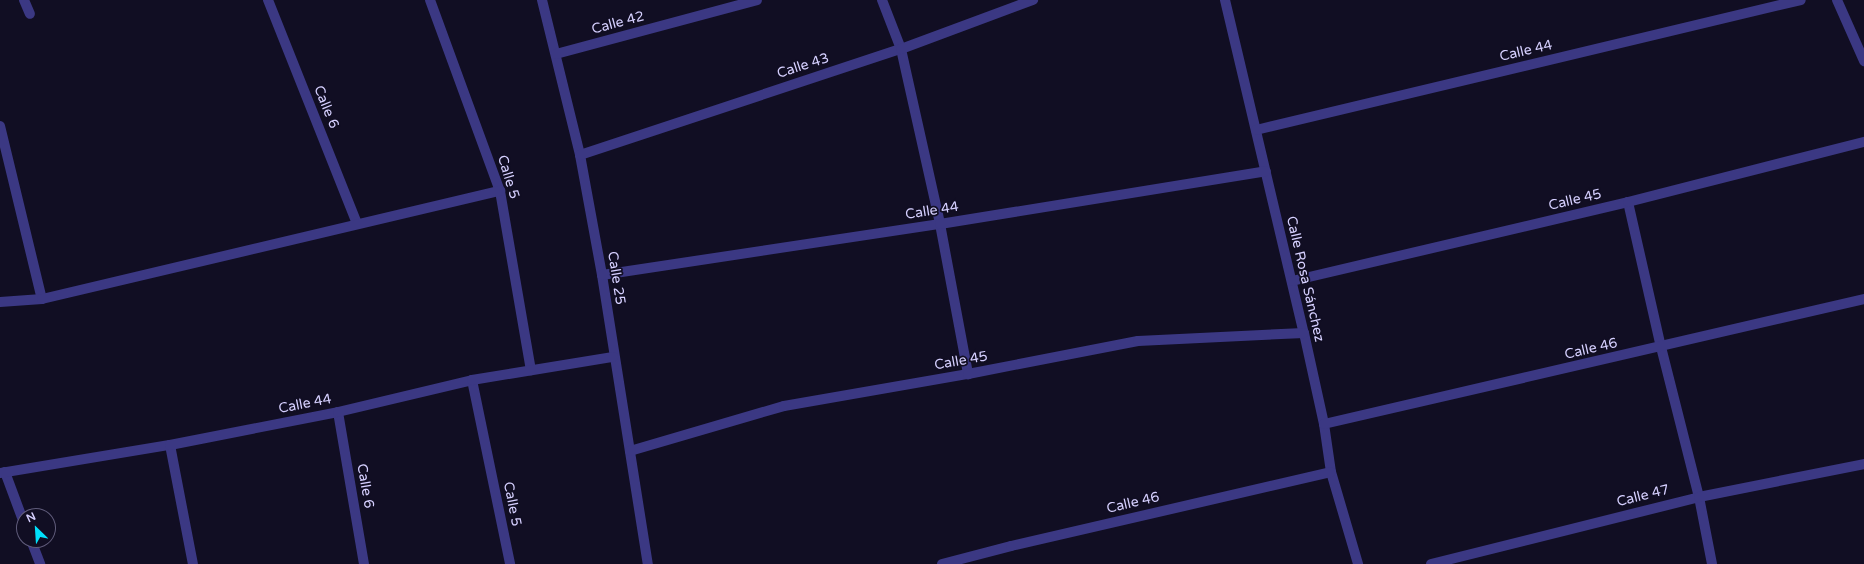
<!DOCTYPE html>
<meta charset="utf-8">
<style>
body{margin:0}
#map{position:relative;width:1864px;height:564px;overflow:hidden;background:#110e23;font-family:"Varela Round",sans-serif}
div>[style]{position:absolute}
.minor>*{height:10px;margin:-5px;padding:0 5px;transform-origin:5px;border-radius:5px;background:#3b3883}
span{translate:-50% -50%;white-space:nowrap;text-align:center;line-height:1.15;-webkit-text-stroke:3.5px #110e23;paint-order:stroke}
.street-label{font-size:14px;color:#d6d0ff}
.north{position:absolute;left:16px;top:508px;width:40px;height:40px;box-sizing:border-box;background:#110e23;border:1px solid #605c7b;border-radius:50%;rotate:335deg;font-size:11px;font-weight:700;line-height:16px;text-align:center;color:#d6d0ff}
.north::after{content:'';display:block;margin:auto;width:14px;height:18px;background:#00e0fb;clip-path:polygon(50% 0,100% 100%,50% 72%,0 100%)}
</style>
<div id="map">
<div class="minor">
<i style="left:24px;top:0;width:15px;rotate:67deg"></i>
<i style="left:268px;top:0;width:241px;rotate:68.3deg"></i>
<i style="left:430px;top:0;width:203px;rotate:69.9deg"></i>
<i style="left:500px;top:191px;width:182px;rotate:80.2deg"></i>
<i style="left:542px;top:0;width:160px;rotate:76.2deg"></i>
<i style="left:580px;top:155px;width:122px;rotate:79.6deg"></i>
<i style="left:602px;top:275px;width:293px;rotate:81deg"></i>
<i style="left:882px;top:0;width:53px;rotate:68.8deg"></i>
<i style="left:901px;top:49px;width:179px;rotate:77.4deg"></i>
<i style="left:940px;top:224px;width:153px;rotate:79.4deg"></i>
<i style="left:1225px;top:0;width:342px;rotate:76.7deg"></i>
<i style="left:1304px;top:333px;width:93px;rotate:77.6deg"></i>
<i style="left:1324px;top:424px;width:49px;rotate:81.7deg"></i>
<i style="left:1331px;top:472px;width:96px;rotate:73.6deg"></i>
<i style="left:1837px;top:0;width:67px;rotate:66.1deg"></i>
<i style="left:556px;top:54px;width:208px;rotate:-15deg"></i>
<i style="left:0;top:126px;width:178px;rotate:76.4deg"></i>
<i style="left:1256px;top:130px;width:560px;rotate:-13.42deg"></i>
<i style="left:580px;top:155px;width:338px;rotate:-18.3deg"></i>
<i style="left:901px;top:49px;width:141px;rotate:-20.4deg"></i>
<i style="left:1628px;top:202px;width:149px;rotate:77.2deg"></i>
<i style="left:1661px;top:347px;width:155px;rotate:75.8deg"></i>
<i style="left:1699px;top:497px;width:68px;rotate:79deg"></i>
<i style="left:602px;top:275px;width:342px;rotate:-8.6deg"></i>
<i style="left:940px;top:224px;width:330px;rotate:-9.2deg"></i>
<i style="left:1292px;top:281px;width:345px;rotate:-13.2deg"></i>
<i style="left:1628px;top:202px;width:244px;rotate:-14.3deg"></i>
<i style="left:0;top:302px;width:42px;rotate:-4.1deg"></i>
<i style="left:42px;top:299px;width:471px;rotate:-13.3deg"></i>
<i style="left:472px;top:380px;width:188px;rotate:78.3deg"></i>
<i style="left:338px;top:412px;width:154px;rotate:80.3deg"></i>
<i style="left:1324px;top:424px;width:554px;rotate:-13.03deg"></i>
<i style="left:170px;top:445px;width:121px;rotate:79.1deg"></i>
<i style="left:630px;top:451px;width:160px;rotate:-16.3deg"></i>
<i style="left:784px;top:406px;width:187px;rotate:-9.9deg"></i>
<i style="left:968px;top:374px;width:173px;rotate:-11deg"></i>
<i style="left:1138px;top:341px;width:166px;rotate:-2.8deg"></i>
<i style="left:5px;top:472px;width:54px;rotate:69.6deg"></i>
<i style="left:0;top:473px;width:172px;rotate:-9.4deg"></i>
<i style="left:170px;top:445px;width:171px;rotate:-11.1deg"></i>
<i style="left:338px;top:412px;width:138px;rotate:-13.4deg"></i>
<i style="left:472px;top:380px;width:143px;rotate:-9.3deg"></i>
<i style="left:31px;top:540px;width:26px;rotate:69deg"></i>
<i style="left:942px;top:564px;width:71px;rotate:-14.6deg"></i>
<i style="left:1011px;top:546px;width:328px;rotate:-13deg"></i>
<i style="left:1431px;top:564px;width:276px;rotate:-14deg"></i>
<i style="left:1699px;top:497px;width:168px;rotate:-11.3deg"></i>
</div>
<div class="street-label">
<span style="left:618px;top:23px;rotate:-15deg">Calle 42</span>
<span style="left:1526px;top:51px;rotate:-13deg">Calle 44</span>
<span style="left:803px;top:66px;rotate:-18deg">Calle 43</span>
<span style="left:326px;top:107px;rotate:68deg">Calle 6</span>
<span style="left:508px;top:177px;rotate:73deg">Calle 5</span>
<span style="left:1575px;top:200px;rotate:-13deg">Calle 45</span>
<span style="left:932px;top:211px;rotate:-9deg">Calle 44</span>
<span style="left:616px;top:278px;rotate:81deg">Calle 25</span>
<span style="left:1305px;top:279px;rotate:77deg">Calle Rosa Sánchez</span>
<span style="left:1591px;top:349px;rotate:-13deg">Calle 46</span>
<span style="left:961px;top:361px;rotate:-10deg">Calle 45</span>
<span style="left:305px;top:404px;rotate:-11deg">Calle 44</span>
<span style="left:365px;top:486px;rotate:80deg">Calle 6</span>
<span style="left:1643px;top:496px;rotate:-14deg">Calle 47</span>
<span style="left:1133px;top:503px;rotate:-13deg">Calle 46</span>
<span style="left:512px;top:504px;rotate:79deg">Calle 5</span>
</div>
<div class="north">N</div>
</div>
